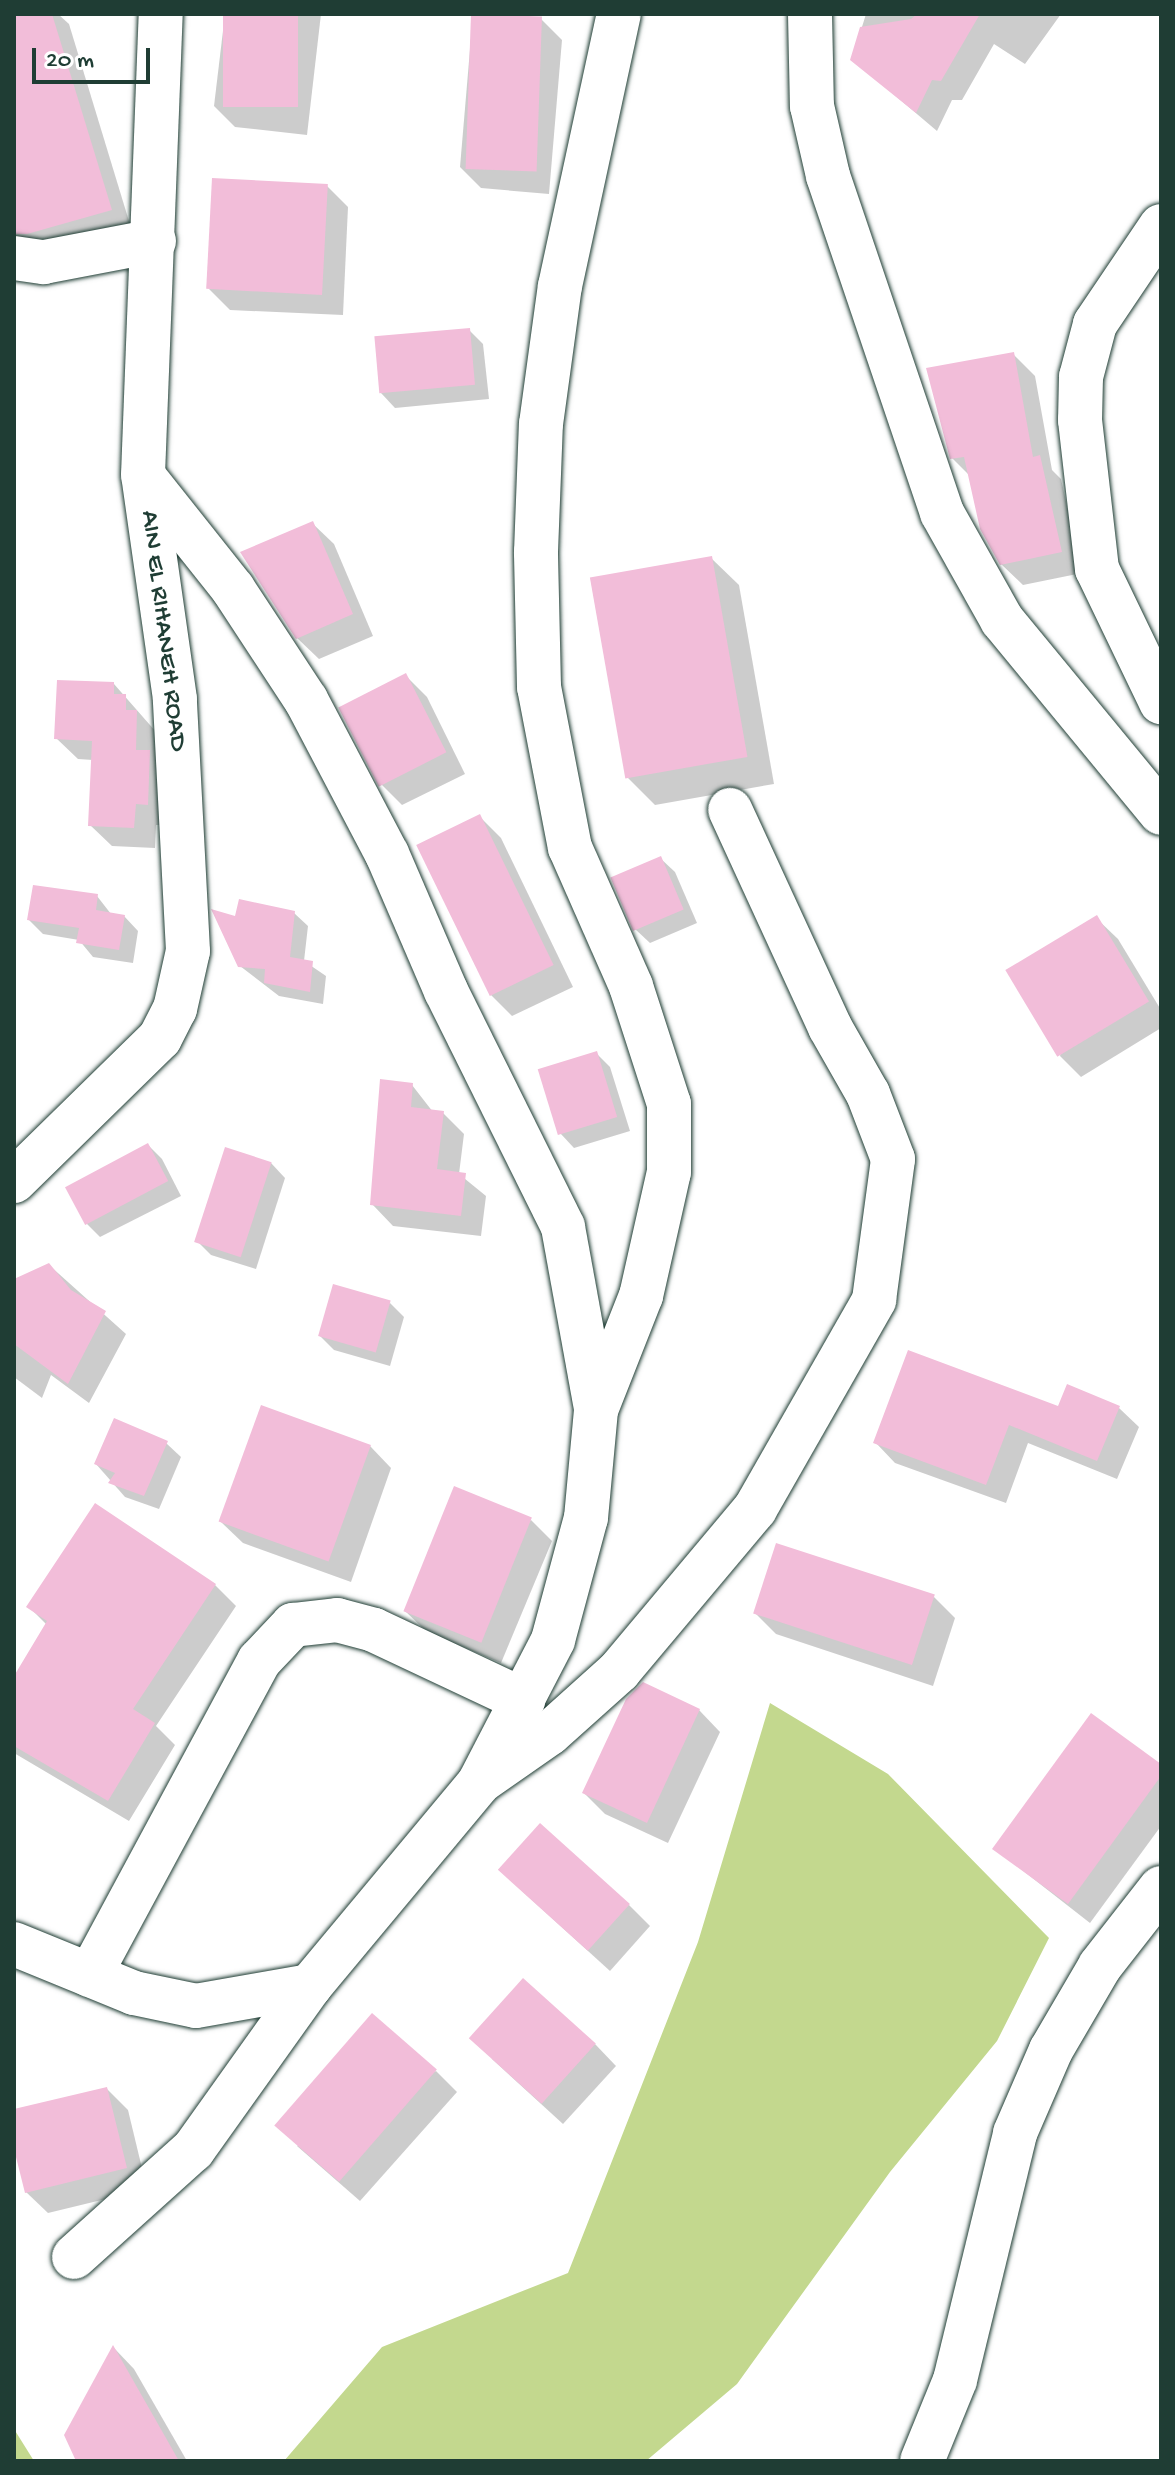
<!DOCTYPE html>
<style>
body{margin:0}
#map{position:relative;width:1175px;height:2475px;overflow:hidden;background:#fff;font-family:"Gochi Hand",sans-serif}
div>[style]{position:absolute}
.green>*{inset:0;background:#c3d88e}
.shadow>*{inset:0;background:#0003}
.building>*{inset:0;background:#f2bdd9;transform-origin:0 0}
.roads{filter:drop-shadow(0 0 2px #1f3d34) drop-shadow(0 0 2px #1f3d34)}
.minor>*{height:44px;margin:-22px;padding:0 22px;transform-origin:22px;border-radius:22px;background:#fff}
span{translate:-50% -50%;white-space:nowrap;text-align:center;line-height:1.15;-webkit-text-stroke:8px #fff;paint-order:stroke}
.street-label{font-size:26px;color:#1f3d34}
.frame{position:absolute;inset:0;border:16px solid #1f3d34;pointer-events:none}
.scale{position:absolute;left:32px;top:48px;width:118px;height:36px;box-sizing:border-box;border:4px solid #1f3d34;border-top:0;padding-left:10px;font-size:24px;line-height:28px;white-space:nowrap;color:#1f3d34;-webkit-text-stroke:6px #fff;paint-order:stroke}
</style>
<div id="map">
<div class="green">
<i style="clip-path:polygon(770px 1703px,888px 1774px,1049px 1938px,997px 2041px,890px 2172px,737px 2384px,646px 2461px,284px 2461px,382px 2347px,568px 2273px,698px 1942px)"></i>
<i style="clip-path:polygon(14px 2429px,34px 2461px,14px 2461px)"></i>
</div>
<div class="shadow">
<i style="clip-path:polygon(14px 14px,58px 14px,69px 24px,132px 231px,49px 255px,14px 242px)"></i>
<i style="clip-path:polygon(225px 14px,321px 14px,307px 135px,235px 127px,214px 106px)"></i>
<i style="clip-path:polygon(473px 14px,541px 19px,562px 40px,549px 194px,481px 188px,460px 167px)"></i>
<i style="clip-path:polygon(866px 14px,1061px 14px,1025px 64px,994px 44px,962px 100px,952px 100px,937px 131px,852px 59px)"></i>
<i style="clip-path:polygon(327px 186px,348px 207px,343px 315px,230px 310px,209px 289px)"></i>
<i style="clip-path:polygon(469px 330px,483px 344px,489px 399px,395px 408px,381px 393px)"></i>
<i style="clip-path:polygon(1013px 354px,1035px 376px,1052px 470px,1061px 479px,1082px 573px,1023px 585px,1001px 564px,970px 476px,952px 458px)"></i>
<i style="clip-path:polygon(312px 523px,334px 544px,373px 636px,319px 659px,297px 638px)"></i>
<i style="clip-path:polygon(711px 558px,739px 585px,774px 784px,655px 805px,628px 778px)"></i>
<i style="clip-path:polygon(406px 676px,427px 697px,465px 774px,402px 805px,381px 784px)"></i>
<i style="clip-path:polygon(114px 684px,157px 733px,168px 825px,156px 825px,155px 848px,112px 846px,90px 825px,93px 760px,78px 759px,56px 738px)"></i>
<i style="clip-path:polygon(480px 817px,501px 838px,573px 987px,512px 1016px,490px 994px)"></i>
<i style="clip-path:polygon(660px 858px,675px 872px,697px 923px,650px 943px,635px 929px)"></i>
<i style="clip-path:polygon(97px 896px,111px 914px,124px 916px,138px 931px,133px 963px,93px 957px,79px 940px,43px 934px,29px 920px)"></i>
<i style="clip-path:polygon(294px 913px,308px 926px,304px 961px,326px 976px,323px 1004px,279px 996px,240px 966px)"></i>
<i style="clip-path:polygon(1096px 918px,1118px 939px,1161px 1010px,1161px 1028px,1081px 1077px,1060px 1056px)"></i>
<i style="clip-path:polygon(596px 1053px,610px 1067px,630px 1131px,574px 1148px,560px 1133px)"></i>
<i style="clip-path:polygon(412px 1085px,433px 1112px,443px 1113px,464px 1134px,459px 1174px,486px 1196px,481px 1236px,393px 1226px,372px 1204px)"></i>
<i style="clip-path:polygon(148px 1145px,162px 1159px,181px 1196px,100px 1237px,86px 1223px)"></i>
<i style="clip-path:polygon(271px 1163px,285px 1178px,256px 1269px,211px 1255px,197px 1241px)"></i>
<i style="clip-path:polygon(49px 1265px,126px 1334px,89px 1403px,51px 1375px,42px 1398px,14px 1377px,14px 1283px)"></i>
<i style="clip-path:polygon(390px 1303px,404px 1317px,390px 1366px,334px 1350px,320px 1336px)"></i>
<i style="clip-path:polygon(1119px 1408px,1139px 1427px,1117px 1479px,1028px 1443px,1006px 1503px,895px 1463px,876px 1443px,1059px 1409px)"></i>
<i style="clip-path:polygon(166px 1443px,181px 1457px,159px 1509px,125px 1497px,96px 1464px)"></i>
<i style="clip-path:polygon(370px 1446px,391px 1468px,351px 1582px,243px 1543px,221px 1522px)"></i>
<i style="clip-path:polygon(96px 1506px,215px 1585px,236px 1606px,156px 1726px,175px 1745px,129px 1821px,14px 1753px,14px 1680px,47px 1625px,28px 1606px)"></i>
<i style="clip-path:polygon(531px 1520px,552px 1541px,501px 1663px,427px 1632px,405px 1611px)"></i>
<i style="clip-path:polygon(934px 1597px,955px 1618px,933px 1686px,776px 1634px,755px 1613px)"></i>
<i style="clip-path:polygon(699px 1710px,720px 1732px,668px 1843px,605px 1814px,584px 1793px)"></i>
<i style="clip-path:polygon(1161px 1767px,1161px 1826px,1090px 1923px,995px 1849px)"></i>
<i style="clip-path:polygon(522px 1891px,629px 1905px,650px 1926px,610px 1971px)"></i>
<i style="clip-path:polygon(595px 2044px,616px 2066px,563px 2124px,492px 2059px)"></i>
<i style="clip-path:polygon(436px 2071px,457px 2092px,360px 2201px,297px 2146px)"></i>
<i style="clip-path:polygon(107px 2089px,128px 2110px,147px 2189px,48px 2213px,26px 2192px,14px 2140px,14px 2111px)"></i>
<i style="clip-path:polygon(114px 2348px,134px 2369px,187px 2461px,78px 2461px)"></i>
</div>
<div class="building">
<i style="clip-path:polygon(14px 14px,52px 14px,112px 210px,27px 234px,14px 234px)"></i>
<i style="left:223px;top:14px;width:75px;height:93px"></i>
<i style="left:471px;top:14px;width:71px;height:155px;rotate:2deg"></i>
<i style="clip-path:polygon(917px 14px,980px 14px,941px 81px,932px 80px,916px 113px,850px 60px,860px 27px,911px 19px)"></i>
<i style="left:212px;top:178px;width:116px;height:111px;rotate:3deg"></i>
<i style="left:470px;top:328px;width:57px;height:96px;rotate:85deg"></i>
<i style="clip-path:polygon(1014px 352px,1033px 457px,1040px 455px,1062px 552px,1000px 565px,980px 529px,964px 457px,950px 459px,926px 368px)"></i>
<i style="clip-path:polygon(313px 521px,353px 614px,296px 639px,240px 552px)"></i>
<i style="left:712px;top:556px;width:204px;height:124px;rotate:80deg"></i>
<i style="left:406px;top:673px;width:89px;height:76px;rotate:63deg"></i>
<i style="clip-path:polygon(57px 680px,114px 682px,114px 694px,126px 694px,126px 710px,137px 710px,136px 750px,150px 750px,148px 805px,136px 804px,134px 828px,88px 826px,92px 741px,54px 739px)"></i>
<i style="left:480px;top:814px;width:168px;height:71px;rotate:64deg"></i>
<i style="left:661px;top:856px;width:58px;height:55px;rotate:67deg"></i>
<i style="clip-path:polygon(33px 885px,98px 894px,96px 910px,125px 915px,119px 950px,76px 943px,79px 928px,27px 920px)"></i>
<i style="clip-path:polygon(239px 899px,295px 911px,290px 957px,313px 961px,310px 992px,264px 983px,265px 969px,238px 967px,211px 909px,235px 916px)"></i>
<i style="left:1097px;top:915px;width:101px;height:107px;rotate:59deg"></i>
<i style="left:597px;top:1051px;width:69px;height:62px;rotate:73deg"></i>
<i style="clip-path:polygon(380px 1079px,413px 1083px,411px 1107px,444px 1111px,437px 1169px,466px 1173px,461px 1216px,370px 1205px)"></i>
<i style="left:148px;top:1143px;width:43px;height:94px;rotate:62deg"></i>
<i style="left:225px;top:1147px;width:49px;height:100px;rotate:18deg"></i>
<i style="clip-path:polygon(49px 1263px,71px 1290px,106px 1311px,68px 1384px,14px 1344px,14px 1279px)"></i>
<i style="left:333px;top:1284px;width:60px;height:54px;rotate:16deg"></i>
<i style="clip-path:polygon(908px 1350px,1058px 1406px,1067px 1384px,1120px 1406px,1097px 1461px,1009px 1425px,986px 1485px,873px 1443px)"></i>
<i style="left:261px;top:1405px;width:117px;height:124px;rotate:20deg"></i>
<i style="clip-path:polygon(114px 1418px,168px 1441px,144px 1496px,108px 1483px,115px 1473px,94px 1464px)"></i>
<i style="left:454px;top:1486px;width:84px;height:135px;rotate:22deg"></i>
<i style="clip-path:polygon(95px 1503px,216px 1584px,133px 1709px,155px 1723px,108px 1801px,14px 1746px,14px 1676px,47px 1621px,26px 1607px)"></i>
<i style="left:776px;top:1543px;width:167px;height:74px;rotate:18deg"></i>
<i style="clip-path:polygon(643px 1682px,700px 1709px,647px 1823px,582px 1793px,626px 1699px)"></i>
<i style="clip-path:polygon(1091px 1713px,1161px 1764px,1161px 1776px,1068px 1904px,992px 1849px)"></i>
<i style="left:540px;top:1823px;width:121px;height:63px;rotate:42deg"></i>
<i style="left:523px;top:1978px;width:98px;height:81px;rotate:42deg"></i>
<i style="left:372px;top:2013px;width:86px;height:149px;rotate:41deg"></i>
<i style="clip-path:polygon(107px 2087px,127px 2168px,25px 2193px,14px 2149px,14px 2109px)"></i>
<i style="clip-path:polygon(113px 2345px,179px 2461px,76px 2461px,64px 2435px)"></i>
</div>
<div class="roads">
<div class="minor">
<i style="left:810px;top:14px;width:92px;rotate:88.8deg"></i>
<i style="left:812px;top:106px;width:72px;rotate:77.1deg"></i>
<i style="left:828px;top:176px;width:356px;rotate:71.3deg"></i>
<i style="left:942px;top:513px;width:123px;rotate:60.7deg"></i>
<i style="left:1002px;top:620px;width:250px;rotate:50.5deg"></i>
<i style="left:1161px;top:226px;width:118px;rotate:124deg"></i>
<i style="left:1095px;top:324px;width:55px;rotate:104.8deg"></i>
<i style="left:1081px;top:377px;width:43px;rotate:91.3deg"></i>
<i style="left:1080px;top:420px;width:150px;rotate:83.5deg"></i>
<i style="left:1097px;top:569px;width:148px;rotate:64.3deg"></i>
<i style="left:14px;top:258px;width:30px;rotate:8deg"></i>
<i style="left:44px;top:262px;width:112px;rotate:-10.8deg"></i>
<i style="left:144px;top:477px;width:143px;rotate:51.5deg"></i>
<i style="left:233px;top:589px;width:133px;rotate:56.7deg"></i>
<i style="left:306px;top:700px;width:174px;rotate:62.3deg"></i>
<i style="left:387px;top:854px;width:149px;rotate:66.7deg"></i>
<i style="left:446px;top:991px;width:263px;rotate:63.6deg"></i>
<i style="left:563px;top:1227px;width:184px;rotate:79.7deg"></i>
<i style="left:14px;top:1181px;width:204px;rotate:-44.4deg"></i>
<i style="left:160px;top:1038px;width:33px;rotate:-63deg"></i>
<i style="left:175px;top:1009px;width:59px;rotate:-77.4deg"></i>
<i style="left:188px;top:951px;width:252px;rotate:-93deg"></i>
<i style="left:175px;top:699px;width:226px;rotate:-98.1deg"></i>
<i style="left:143px;top:475px;width:461px;rotate:-87.8deg"></i>
<i style="left:484px;top:1779px;width:80px;rotate:-34.9deg"></i>
<i style="left:550px;top:1733px;width:93px;rotate:-41.9deg"></i>
<i style="left:619px;top:1671px;width:212px;rotate:-50deg"></i>
<i style="left:755px;top:1509px;width:241px;rotate:-60.3deg"></i>
<i style="left:874px;top:1300px;width:142px;rotate:-82.3deg"></i>
<i style="left:893px;top:1159px;width:70px;rotate:-111deg"></i>
<i style="left:868px;top:1094px;width:77px;rotate:-119.6deg"></i>
<i style="left:830px;top:1027px;width:239px;rotate:-114.7deg"></i>
<i style="left:14px;top:1944px;width:130px;rotate:22.2deg"></i>
<i style="left:134px;top:1993px;width:63px;rotate:11.8deg"></i>
<i style="left:196px;top:2006px;width:116px;rotate:-10deg"></i>
<i style="left:310px;top:1986px;width:264px;rotate:-50.2deg"></i>
<i style="left:479px;top:1783px;width:161px;rotate:-62.6deg"></i>
<i style="left:553px;top:1640px;width:126px;rotate:-74.9deg"></i>
<i style="left:586px;top:1518px;width:108px;rotate:-84.7deg"></i>
<i style="left:596px;top:1410px;width:123px;rotate:-68.5deg"></i>
<i style="left:641px;top:1296px;width:127px;rotate:-77.3deg"></i>
<i style="left:669px;top:1172px;width:68px;rotate:-90deg"></i>
<i style="left:669px;top:1104px;width:124px;rotate:-107.9deg"></i>
<i style="left:631px;top:986px;width:151px;rotate:-113.8deg"></i>
<i style="left:570px;top:848px;width:164px;rotate:-100.9deg"></i>
<i style="left:539px;top:687px;width:135px;rotate:-91.3deg"></i>
<i style="left:536px;top:552px;width:128px;rotate:-87.8deg"></i>
<i style="left:541px;top:424px;width:139px;rotate:-82.2deg"></i>
<i style="left:560px;top:286px;width:278px;rotate:-77.8deg"></i>
<i style="left:90px;top:1975px;width:357px;rotate:-61.7deg"></i>
<i style="left:259px;top:1661px;width:50px;rotate:-46.6deg"></i>
<i style="left:293px;top:1625px;width:44px;rotate:-6.5deg"></i>
<i style="left:337px;top:1620px;width:38px;rotate:15deg"></i>
<i style="left:374px;top:1630px;width:165px;rotate:25.2deg"></i>
<i style="left:74px;top:2257px;width:160px;rotate:-42deg"></i>
<i style="left:193px;top:2150px;width:201px;rotate:-54.5deg"></i>
<i style="left:922px;top:2461px;width:87px;rotate:-67.8deg"></i>
<i style="left:955px;top:2380px;width:254px;rotate:-76.3deg"></i>
<i style="left:1015px;top:2133px;width:90px;rotate:-66.6deg"></i>
<i style="left:1051px;top:2050px;width:97px;rotate:-59.7deg"></i>
<i style="left:1100px;top:1966px;width:99px;rotate:-52deg"></i>
</div>
</div>
<div class="street-label">
<span style="left:162px;top:631px;rotate:83deg">AIN EL RIHANEH ROAD</span>
</div>
<div class="frame"></div>
<div class="scale">20 m</div>
</div>
